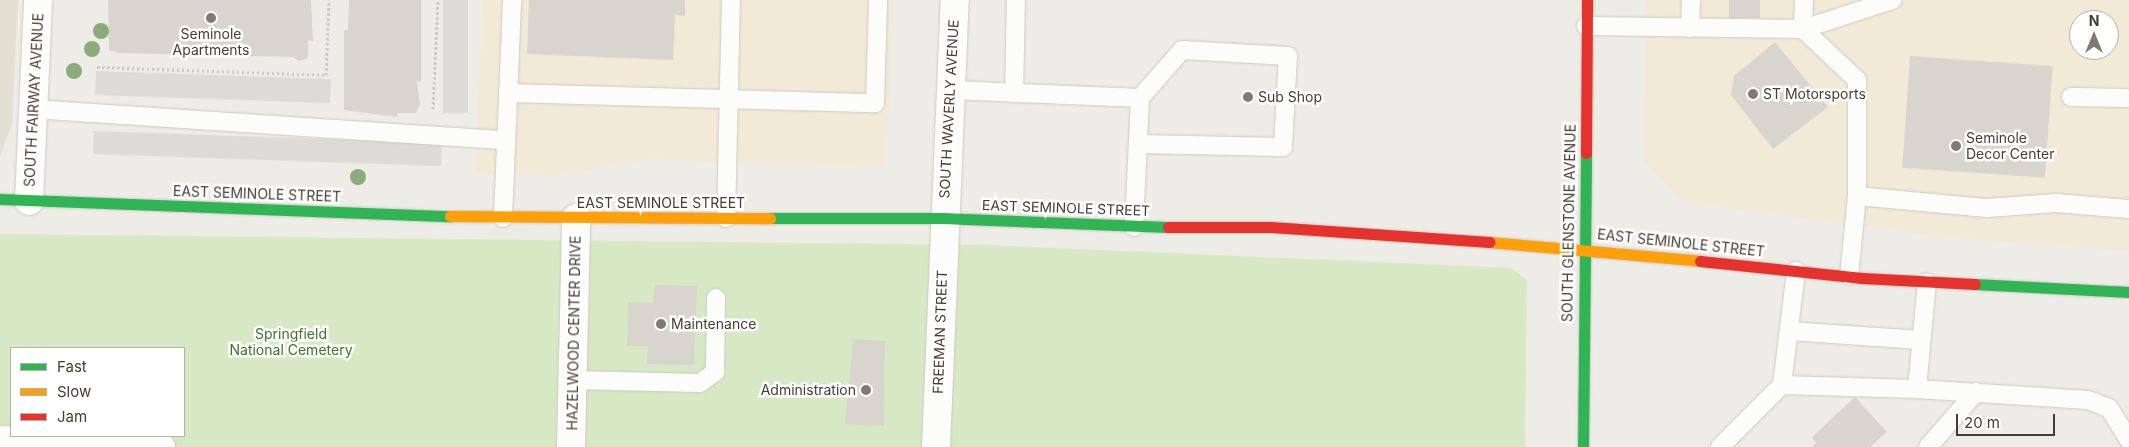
<!DOCTYPE html>
<style>
body{margin:0}
#map{position:relative;width:2129px;height:447px;overflow:hidden;background:#eeece6;font-family:Inter,sans-serif}
div>[style]{position:absolute}
.residential>*{inset:0;background:#e3dfd3}
.commercial>*{inset:0;background:#f2ead7}
.green>*{inset:0;background:#d7e9c4}
.parking>*{inset:0;background:#dddbd6;transform-origin:0 0}
.building>*{inset:0;background:#d7d5ce;transform-origin:0 0}
.path>*{height:3px;margin-top:-1.5px;transform-origin:0;background:repeating-linear-gradient(90deg,#cccac5 0 2.5px,transparent 0 5px)}
.roads{filter:drop-shadow(0 0 1px #cccac4) drop-shadow(0 0 1px #cccac4)}
.lane>*{height:18px;margin:-9px;padding:0 9px;transform-origin:9px;border-radius:9px;background:#fcfcfb}
.street>*{height:28px;margin:-14px;padding:0 14px;transform-origin:14px;border-radius:14px;background:#fcfcfb}
.fast>*{height:11px;margin:-5.5px;padding:0 5.5px;transform-origin:5.5px;border-radius:5.5px;background:#30b455}
.slow>*{height:11px;margin:-5.5px;padding:0 5.5px;transform-origin:5.5px;border-radius:5.5px;background:#ff9f0a}
.jam>*{height:11px;margin:-5.5px;padding:0 5.5px;transform-origin:5.5px;border-radius:5.5px;background:#e5322d}
.trees>*{width:16px;height:16px;margin:-8px;border-radius:50%;background:#8cab7c}
.dots>*{width:14px;height:14px;translate:-50% -50%;box-sizing:border-box;border:2px solid #fff;border-radius:50%}
span{translate:-50% -50%;white-space:nowrap;text-align:center;line-height:1.15;-webkit-text-stroke:5px #fff;paint-order:stroke}
.poi-label{font-size:14px;color:#433e33}
.left{translate:0 -50%;text-align:left}
.right{translate:-100% -50%;text-align:right}
.street-label{font-size:14px;color:#433e33}
.park-label{font-size:14px;color:#3b7526}
.legend{position:absolute;left:10px;top:347px;width:175px;height:90px;box-sizing:border-box;background:#fff;border:1px solid #b4b2ad;margin:0;padding:6px 9px;list-style:none;font-size:15px;color:#433e33}
.legend li{display:flex;align-items:center;gap:10px;height:25px}
.legend b{width:25px;border:1px solid #b4b2ad}
.north{position:absolute;left:2069px;top:10px;width:50px;height:50px;box-sizing:border-box;background:#fff;border:1px solid #b4b2ad;border-radius:50%;rotate:0deg;font-size:14px;font-weight:700;line-height:20px;text-align:center;color:#433e33}
.north::after{content:'';display:block;margin:auto;width:18px;height:22px;background:#7f7b72;clip-path:polygon(50% 0,100% 100%,50% 72%,0 100%)}
.scale{position:absolute;left:1956px;top:414px;width:99px;height:22px;box-sizing:border-box;border:2px solid #433e33;border-top:0;padding-left:6px;font-size:15px;line-height:18px;white-space:nowrap;color:#433e33;-webkit-text-stroke:4px #fff;paint-order:stroke}
</style>
<div id="map">
<div class="residential">
<i style="clip-path:polygon(0 0,18px 0,12px 124px,0 157px)"></i>
</div>
<div class="commercial">
<i style="clip-path:polygon(483px 0,894px 0,886px 168px,648px 159px,556px 176px,475px 173px)"></i>
<i style="clip-path:polygon(evenodd,1646px 0,2129px 0,2129px 251px,1942px 237px,1683px 202px,1644px 161px,1646px 0,2079px 20px,2109px 20px,2109px 50px,2079px 50px,2079px 20px)"></i>
</div>
<div class="green">
<i style="clip-path:polygon(evenodd,0 234px,990px 245px,1511px 268px,1527px 280px,1525px 447px,0 447px,0 234px,11px 348px,184px 348px,184px 436px,11px 436px,11px 348px)"></i>
</div>
<div class="parking">
<i style="left:443px;top:0;width:25px;height:113px"></i>
<i style="left:96px;top:71px;width:235px;height:24px;rotate:2deg"></i>
<i style="left:94px;top:131px;width:348px;height:23px;rotate:2deg"></i>
</div>
<div class="building">
<i style="clip-path:polygon(108px 0,311px 0,313px 41px,308px 40px,308px 58px,299px 61px,293px 57px,119px 53px,109px 50px)"></i>
<i style="clip-path:polygon(349px 0,421px 0,421px 82px,417px 81px,420px 104px,416px 113px,397px 113px,397px 117px,344px 110px,344px 30px,348px 30px)"></i>
<i style="clip-path:polygon(529px 0,685px 0,685px 16px,675px 15px,673px 60px,527px 54px)"></i>
<i style="left:1729px;top:0;width:31px;height:18px"></i>
<i style="clip-path:polygon(1775px 42px,1828px 107px,1773px 149px,1731px 95px,1734px 76px)"></i>
<i style="left:1910px;top:56px;width:143px;height:112px;rotate:4deg"></i>
<i style="clip-path:polygon(654px 285px,697px 286px,694px 365px,647px 364px,648px 346px,627px 346px,628px 302px,653px 303px)"></i>
<i style="clip-path:polygon(853px 339px,885px 341px,884px 426px,845px 424px)"></i>
<i style="clip-path:polygon(1855px 397px,1887px 432px,1870px 447px,1812px 447px,1816px 443px,1812px 437px)"></i>
</div>
<div class="path">
<i style="left:97px;top:67px;width:229px;rotate:2deg"></i>
<i style="left:326px;top:75px;width:75px;rotate:-87.7deg"></i>
<i style="left:433px;top:109px;width:109px;rotate:-87.4deg"></i>
</div>
<div class="roads">
<div class="lane">
<i style="left:1804px;top:0;width:29px;rotate:92deg"></i>
<i style="left:1803px;top:29px;width:94px;rotate:-18deg"></i>
<i style="left:1586px;top:26px;width:217px;rotate:0.8deg"></i>
<i style="left:1803px;top:29px;width:74px;rotate:43.4deg"></i>
<i style="left:1857px;top:80px;width:116px;rotate:90deg"></i>
<i style="left:1857px;top:196px;width:80px;rotate:95.7deg"></i>
<i style="left:1690px;top:28px;width:28px;rotate:-88deg"></i>
<i style="left:951px;top:90px;width:189px;rotate:2.4deg"></i>
<i style="left:1140px;top:98px;width:129px;rotate:92.7deg"></i>
<i style="left:508px;top:93px;width:367px;rotate:1.6deg"></i>
<i style="left:875px;top:103px;width:103px;rotate:-88.3deg"></i>
<i style="left:1014px;top:93px;width:93px;rotate:-88.8deg"></i>
<i style="left:2071px;top:97px;width:58px;rotate:1deg"></i>
<i style="left:34px;top:109px;width:473px;rotate:3.8deg"></i>
<i style="left:1138px;top:144px;width:145px;rotate:1.2deg"></i>
<i style="left:1283px;top:147px;width:91px;rotate:-86.9deg"></i>
<i style="left:1288px;top:56px;width:106px;rotate:-176.8deg"></i>
<i style="left:1182px;top:50px;width:64px;rotate:131.2deg"></i>
<i style="left:1857px;top:196px;width:131px;rotate:5.3deg"></i>
<i style="left:1987px;top:208px;width:69px;rotate:-4.1deg"></i>
<i style="left:2056px;top:203px;width:73px;rotate:4.7deg"></i>
<i style="left:503px;top:218px;width:218px;rotate:-87.6deg"></i>
<i style="left:726px;top:218px;width:218px;rotate:-88.7deg"></i>
<i style="left:1789px;top:331px;width:132px;rotate:3.9deg"></i>
<i style="left:573px;top:380px;width:127px;rotate:1.4deg"></i>
<i style="left:700px;top:383px;width:19px;rotate:-36deg"></i>
<i style="left:715px;top:372px;width:74px;rotate:-89.2deg"></i>
<i style="left:1782px;top:385px;width:135px;rotate:1.7deg"></i>
<i style="left:1917px;top:389px;width:107px;rotate:-84.7deg"></i>
<i style="left:1917px;top:389px;width:171px;rotate:3.7deg"></i>
<i style="left:2088px;top:400px;width:22px;rotate:21deg"></i>
<i style="left:2109px;top:408px;width:38px;rotate:58deg"></i>
<i style="left:1720px;top:447px;width:88px;rotate:-45deg"></i>
<i style="left:1782px;top:385px;width:115px;rotate:-83deg"></i>
<i style="left:1928px;top:447px;width:73px;rotate:-48.9deg"></i>
</div>
<div class="street">
<i style="left:29px;top:201px;width:201px;rotate:-87.4deg"></i>
<i style="left:0;top:440px;width:161px;rotate:2.5deg"></i>
<i style="left:571px;top:447px;width:229px;rotate:-88.7deg"></i>
<i style="left:936px;top:447px;width:447px;rotate:-87.6deg"></i>
</div>
<div class="fast">
<i style="left:0;top:199px;width:450px;rotate:2.2deg"></i>
<i style="left:770px;top:218px;width:174px"></i>
<i style="left:944px;top:218px;width:224px;rotate:2.3deg"></i>
<i style="left:1975px;top:284px;width:154px;rotate:3deg"></i>
<i style="left:1583px;top:447px;width:294px;rotate:-89.4deg"></i>
</div>
<div class="slow">
<i style="left:450px;top:216px;width:320px;rotate:0.4deg"></i>
<i style="left:1489px;top:242px;width:212px;rotate:5.1deg"></i>
</div>
<div class="jam">
<i style="left:1586px;top:153px;width:153px;rotate:-89.6deg"></i>
<i style="left:1168px;top:227px;width:103px"></i>
<i style="left:1271px;top:227px;width:219px;rotate:3.9deg"></i>
<i style="left:1700px;top:261px;width:163px;rotate:6deg"></i>
<i style="left:1862px;top:278px;width:113px;rotate:3deg"></i>
</div>
</div>
<div class="trees">
<i style="left:101px;top:31px"></i>
<i style="left:92px;top:49px"></i>
<i style="left:74px;top:71px"></i>
<i style="left:358px;top:177px"></i>
</div>
<div class="dots">
<i style="left:211px;top:18px;background:#7f7b72"></i>
<i style="left:1753px;top:94px;background:#7f7b72"></i>
<i style="left:1248px;top:97px;background:#7f7b72"></i>
<i style="left:1956px;top:146px;background:#7f7b72"></i>
<i style="left:661px;top:324px;background:#7f7b72"></i>
<i style="left:866px;top:390px;background:#7f7b72"></i>
</div>
<div class="poi-label">
<span style="left:211px;top:42px">Seminole<br>Apartments</span>
<span class="left" style="left:1763px;top:94px">ST Motorsports</span>
<span class="left" style="left:1258px;top:97px">Sub Shop</span>
<span class="left" style="left:1966px;top:146px">Seminole<br>Decor Center</span>
<span class="left" style="left:671px;top:324px">Maintenance</span>
<span class="right" style="left:856px;top:390px">Administration</span>
</div>
<div class="street-label">
<span style="left:34px;top:100px;rotate:-87deg">SOUTH FAIRWAY AVENUE</span>
<span style="left:949px;top:109px;rotate:-87deg">SOUTH WAVERLY AVENUE</span>
<span style="left:257px;top:194px;rotate:2deg">EAST SEMINOLE STREET</span>
<span style="left:661px;top:203px">EAST SEMINOLE STREET</span>
<span style="left:1066px;top:208px;rotate:2deg">EAST SEMINOLE STREET</span>
<span style="left:1569px;top:223px;rotate:-89deg">SOUTH GLENSTONE AVENUE</span>
<span style="left:1681px;top:243px;rotate:6deg">EAST SEMINOLE STREET</span>
<span style="left:940px;top:332px;rotate:-88deg">FREEMAN STREET</span>
<span style="left:574px;top:333px;rotate:-89deg">HAZELWOOD CENTER DRIVE</span>
</div>
<div class="park-label">
<span style="left:291px;top:342px">Springfield<br>National Cemetery</span>
</div>
<ul class="legend">
<li><b style="height:6px;background:#30b455"></b>Fast</li>
<li><b style="height:6px;background:#ff9f0a"></b>Slow</li>
<li><b style="height:6px;background:#e5322d"></b>Jam</li>
</ul>
<div class="north">N</div>
<div class="scale">20 m</div>
</div>
